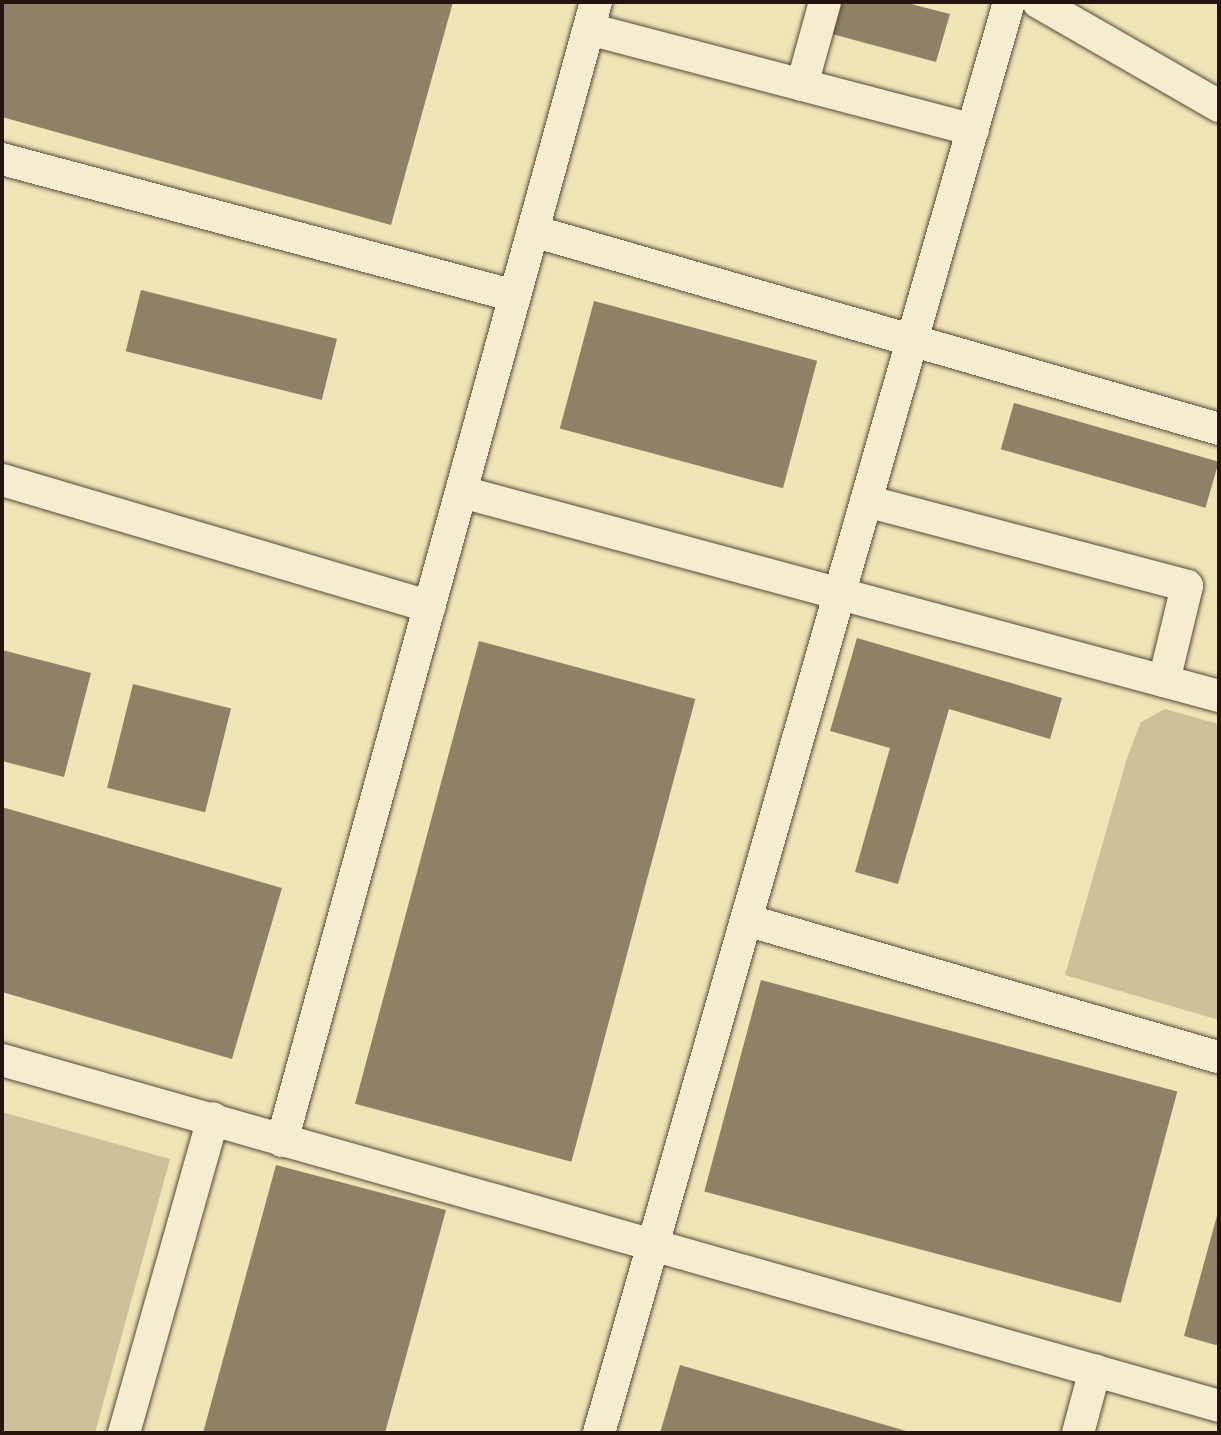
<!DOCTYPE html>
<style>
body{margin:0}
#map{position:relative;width:1221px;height:1435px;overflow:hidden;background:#f1e4b7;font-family:"IM FELL English",serif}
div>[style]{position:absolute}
.green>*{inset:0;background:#cec19a}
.building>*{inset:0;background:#8e8165;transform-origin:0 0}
.roads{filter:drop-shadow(0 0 2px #564938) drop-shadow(0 0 2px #564938)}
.minor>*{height:32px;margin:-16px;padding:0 16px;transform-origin:16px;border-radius:16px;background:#f6edd0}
span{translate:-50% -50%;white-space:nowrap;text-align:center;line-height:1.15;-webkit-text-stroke:5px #f6edd0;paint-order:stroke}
.frame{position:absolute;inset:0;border:4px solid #23150d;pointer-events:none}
</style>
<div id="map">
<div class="green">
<i style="clip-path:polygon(1165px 709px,1219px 724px,1219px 1020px,1065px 975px,1127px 758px,1141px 722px)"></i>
<i style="clip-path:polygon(2px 1112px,170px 1159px,95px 1433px,2px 1433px)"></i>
</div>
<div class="building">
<i style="clip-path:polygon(2px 2px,453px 2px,391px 225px,2px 117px)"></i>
<i style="clip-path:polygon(841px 2px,903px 2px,950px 14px,936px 62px,832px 34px)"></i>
<i style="left:141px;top:290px;width:202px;height:63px;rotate:14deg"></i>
<i style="left:594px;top:301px;width:231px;height:132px;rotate:15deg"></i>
<i style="left:1014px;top:403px;width:213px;height:48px;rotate:16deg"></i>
<i style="clip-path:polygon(857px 638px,1062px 698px,1050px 739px,949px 709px,898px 884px,855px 872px,890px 748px,830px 731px)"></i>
<i style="left:479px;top:641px;width:224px;height:479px;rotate:15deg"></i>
<i style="clip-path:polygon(2px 650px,91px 673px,64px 777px,2px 761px)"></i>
<i style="left:133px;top:684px;width:101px;height:107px;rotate:14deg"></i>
<i style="clip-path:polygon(2px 807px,282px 888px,232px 1059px,2px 992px)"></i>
<i style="left:761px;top:980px;width:431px;height:219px;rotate:15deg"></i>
<i style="clip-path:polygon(276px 1165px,446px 1210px,385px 1433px,203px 1433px)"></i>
<i style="clip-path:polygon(1218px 1212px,1219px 1212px,1219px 1346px,1184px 1336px)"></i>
<i style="clip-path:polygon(680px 1365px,906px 1431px,906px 1433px,660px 1433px)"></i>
</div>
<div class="roads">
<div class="minor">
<i style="left:1038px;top:2px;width:209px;rotate:29.9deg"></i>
<i style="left:589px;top:29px;width:397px;rotate:14.7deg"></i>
<i style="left:802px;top:85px;width:86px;rotate:-74.5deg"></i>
<i style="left:2px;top:159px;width:531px;rotate:14.95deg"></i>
<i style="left:533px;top:231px;width:714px;rotate:16.1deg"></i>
<i style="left:2px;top:480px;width:446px;rotate:16.5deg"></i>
<i style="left:462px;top:492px;width:784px;rotate:15.08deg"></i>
<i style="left:866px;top:501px;width:332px;rotate:14.8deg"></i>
<i style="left:1187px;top:586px;width:98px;rotate:103.6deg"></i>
<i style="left:746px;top:920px;width:492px;rotate:16.2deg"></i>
<i style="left:2px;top:1060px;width:1265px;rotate:15.87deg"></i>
<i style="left:282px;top:1141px;width:1181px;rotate:-74.59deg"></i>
<i style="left:124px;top:1433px;width:327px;rotate:-74.2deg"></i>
<i style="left:599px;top:1433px;width:1489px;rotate:-74.01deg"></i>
<i style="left:1078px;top:1433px;width:65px;rotate:-74.9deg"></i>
</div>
</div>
<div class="frame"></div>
</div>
